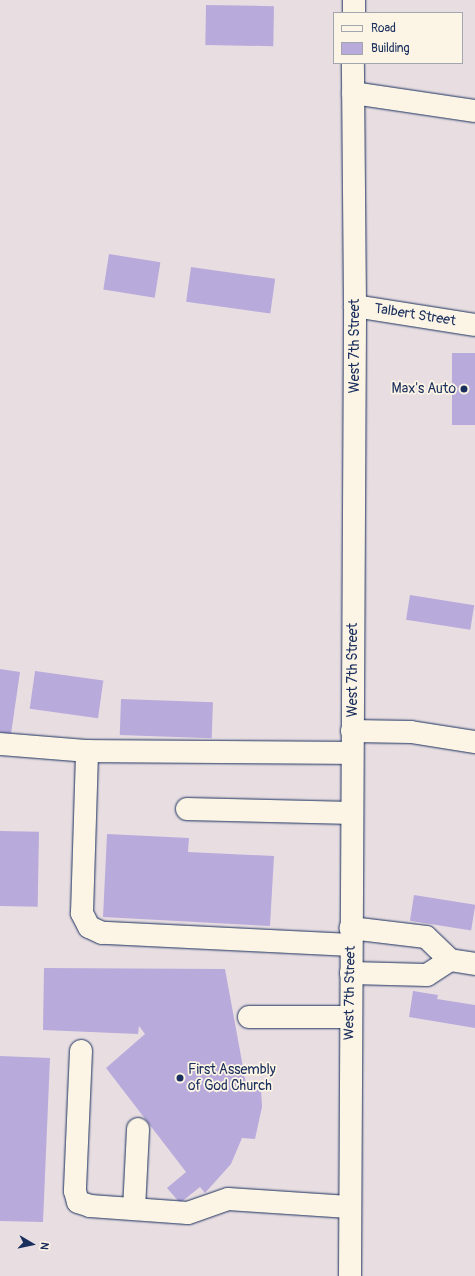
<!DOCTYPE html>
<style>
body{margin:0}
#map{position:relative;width:475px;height:1276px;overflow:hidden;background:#e8dee2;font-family:Pangolin,sans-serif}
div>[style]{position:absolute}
.building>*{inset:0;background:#b8aadb;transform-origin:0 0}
.roads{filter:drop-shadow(0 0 1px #1b2f5e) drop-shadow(0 0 1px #1b2f5e)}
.minor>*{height:22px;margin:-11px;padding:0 11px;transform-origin:11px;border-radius:11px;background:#fcf5e5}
.major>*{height:22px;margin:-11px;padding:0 11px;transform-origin:11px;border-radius:11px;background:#fcf5e5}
.dots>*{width:11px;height:11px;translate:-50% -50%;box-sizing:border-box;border:2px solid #fcf5e5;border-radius:50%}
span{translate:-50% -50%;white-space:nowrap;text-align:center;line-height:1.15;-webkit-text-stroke:3.5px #fcf5e5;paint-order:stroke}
.street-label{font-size:14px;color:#1b2f5e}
.poi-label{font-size:14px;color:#1b2f5e}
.right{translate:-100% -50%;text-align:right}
.left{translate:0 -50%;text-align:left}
.legend{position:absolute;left:333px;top:12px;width:130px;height:52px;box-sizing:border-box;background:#fcf5e5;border:1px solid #a2a6af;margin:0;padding:5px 7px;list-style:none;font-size:12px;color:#1b2f5e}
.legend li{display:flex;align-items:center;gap:8px;height:20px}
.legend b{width:20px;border:1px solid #a2a6af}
.north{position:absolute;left:12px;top:1224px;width:40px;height:40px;-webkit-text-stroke:3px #fcf5e5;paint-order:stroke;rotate:99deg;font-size:11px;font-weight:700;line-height:16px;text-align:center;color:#1b2f5e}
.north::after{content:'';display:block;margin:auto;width:14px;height:18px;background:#1b2f5e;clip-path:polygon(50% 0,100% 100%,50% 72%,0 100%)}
</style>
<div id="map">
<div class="building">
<i style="left:206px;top:5px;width:68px;height:40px;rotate:1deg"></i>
<i style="left:109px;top:254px;width:52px;height:36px;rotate:9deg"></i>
<i style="left:191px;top:267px;width:85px;height:35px;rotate:8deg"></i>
<i style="left:452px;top:353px;width:23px;height:72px"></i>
<i style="left:410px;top:595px;width:65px;height:25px;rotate:9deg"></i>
<i style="clip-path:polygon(0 669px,20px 672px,11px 734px,0 732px)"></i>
<i style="left:35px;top:671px;width:69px;height:38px;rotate:8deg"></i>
<i style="left:121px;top:699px;width:92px;height:36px;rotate:2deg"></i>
<i style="left:0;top:831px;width:39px;height:75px;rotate:1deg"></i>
<i style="clip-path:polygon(107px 834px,189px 838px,188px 852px,274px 856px,270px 926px,103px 917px)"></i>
<i style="left:414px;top:895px;width:62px;height:26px;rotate:9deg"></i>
<i style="clip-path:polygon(44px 968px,225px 969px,247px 1089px,261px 1090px,262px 1107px,255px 1139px,242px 1138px,231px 1164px,205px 1193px,200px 1187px,180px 1203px,167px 1188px,186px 1172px,106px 1068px,145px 1034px,139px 1026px,138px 1034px,43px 1030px)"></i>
<i style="clip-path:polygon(413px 991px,438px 995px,437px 999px,475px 1005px,475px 1028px,409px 1017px)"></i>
<i style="clip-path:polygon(0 1056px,50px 1058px,43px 1222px,0 1221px)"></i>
</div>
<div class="roads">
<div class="minor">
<i style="left:353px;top:93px;width:123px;rotate:8.4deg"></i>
<i style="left:355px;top:306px;width:121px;rotate:9deg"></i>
<i style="left:352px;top:731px;width:59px;rotate:1deg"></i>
<i style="left:411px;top:732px;width:65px;rotate:8.9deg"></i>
<i style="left:0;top:744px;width:87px;rotate:4.6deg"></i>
<i style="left:187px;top:809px;width:165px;rotate:1.4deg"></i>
<i style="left:351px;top:945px;width:249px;rotate:-177.2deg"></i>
<i style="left:102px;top:933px;width:14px;rotate:-155deg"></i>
<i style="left:89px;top:927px;width:16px;rotate:-117deg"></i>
<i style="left:82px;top:913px;width:162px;rotate:-88.2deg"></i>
<i style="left:87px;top:751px;width:265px;rotate:0.4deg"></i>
<i style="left:450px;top:960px;width:25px;rotate:9deg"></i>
<i style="left:351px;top:973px;width:76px;rotate:1.5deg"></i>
<i style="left:427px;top:975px;width:27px;rotate:-33deg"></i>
<i style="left:450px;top:960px;width:33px;rotate:-136deg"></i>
<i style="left:426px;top:937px;width:76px;rotate:-173.2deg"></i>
<i style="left:249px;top:1017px;width:101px"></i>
<i style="left:81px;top:1051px;width:140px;rotate:92.5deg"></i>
<i style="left:75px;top:1191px;width:11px;rotate:75deg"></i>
<i style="left:78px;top:1202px;width:13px;rotate:18deg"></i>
<i style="left:90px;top:1206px;width:98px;rotate:4.1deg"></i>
<i style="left:188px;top:1213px;width:42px;rotate:-19.3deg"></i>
<i style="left:228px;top:1199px;width:121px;rotate:3.8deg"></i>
<i style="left:134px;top:1209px;width:80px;rotate:-87.1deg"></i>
</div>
<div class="major">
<i style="left:354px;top:13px;width:13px;rotate:-90deg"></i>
<i style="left:350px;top:1276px;width:970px;rotate:-89.7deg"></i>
<i style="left:355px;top:306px;width:243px;rotate:-90.5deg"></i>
</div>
</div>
<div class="dots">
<i style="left:464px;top:389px;background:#1b2f5e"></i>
<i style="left:180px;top:1078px;background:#1b2f5e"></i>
</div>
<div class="street-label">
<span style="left:415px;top:315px;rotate:9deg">Talbert Street</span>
<span style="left:355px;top:346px;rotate:-90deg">West 7th Street</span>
<span style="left:353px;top:670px;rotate:-90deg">West 7th Street</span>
<span style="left:350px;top:993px;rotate:-89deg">West 7th Street</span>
</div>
<div class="poi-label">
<span class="right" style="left:456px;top:389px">Max's Auto</span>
<span class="left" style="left:188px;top:1078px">First Assembly<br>of God Church</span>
</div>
<ul class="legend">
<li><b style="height:5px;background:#fcf5e5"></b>Road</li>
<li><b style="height:11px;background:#b8aadb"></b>Building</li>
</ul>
<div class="north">N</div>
</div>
